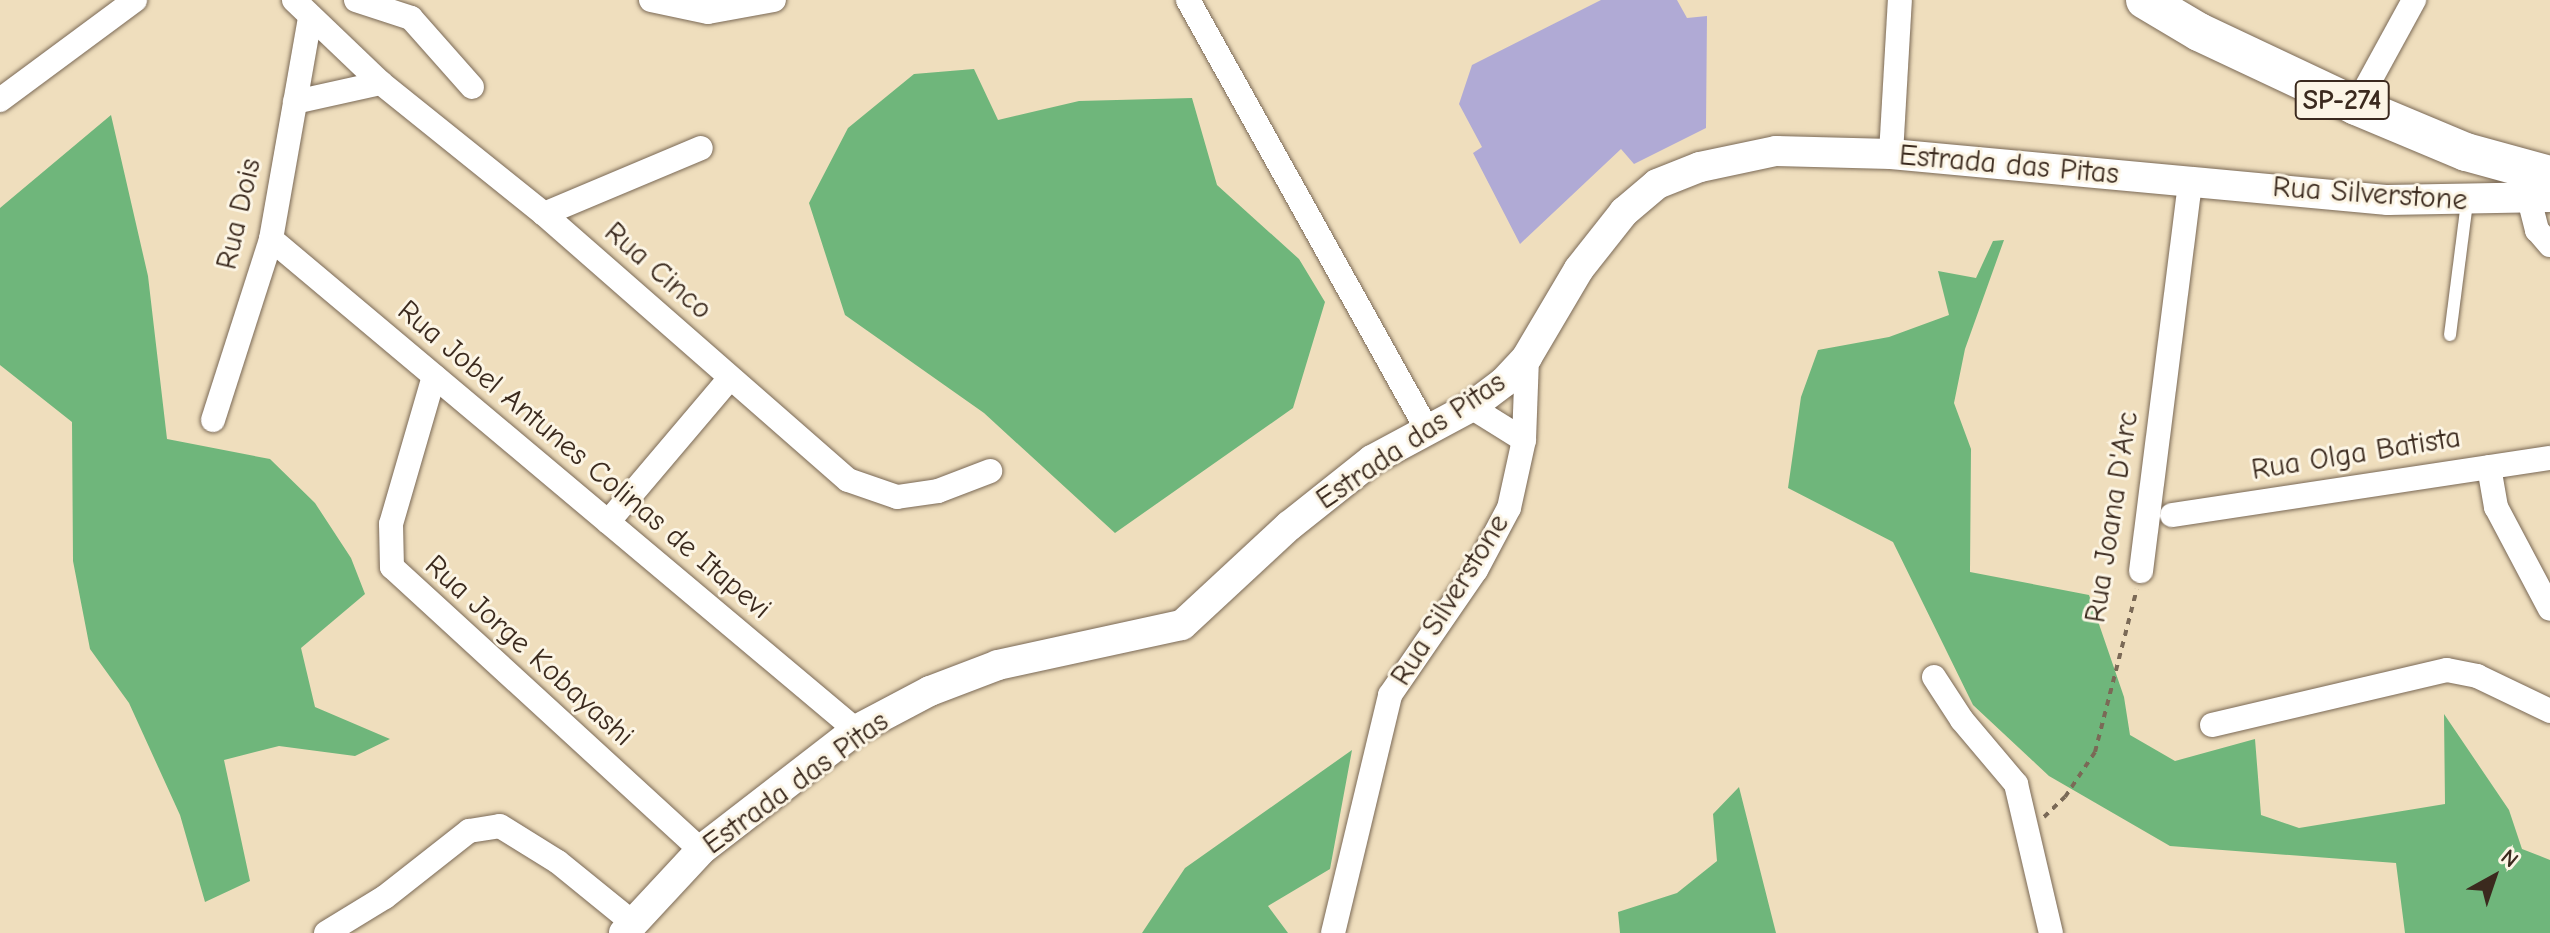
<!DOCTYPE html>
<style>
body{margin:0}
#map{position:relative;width:2550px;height:933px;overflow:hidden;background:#efdebd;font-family:"Comic Neue",sans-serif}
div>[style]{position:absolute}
.forest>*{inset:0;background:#6fb67b}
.building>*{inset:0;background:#b0aad5}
.path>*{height:4px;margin-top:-2px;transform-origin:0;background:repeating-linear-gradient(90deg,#7a6956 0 6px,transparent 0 12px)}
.roads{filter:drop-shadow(0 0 2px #7a6956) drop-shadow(0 0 2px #7a6956)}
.service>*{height:12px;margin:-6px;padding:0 6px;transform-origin:6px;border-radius:6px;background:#fff}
.minor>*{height:24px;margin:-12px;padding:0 12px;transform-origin:12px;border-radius:12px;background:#fff}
.tertiary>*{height:30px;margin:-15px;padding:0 15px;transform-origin:15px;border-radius:15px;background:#fff}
.primary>*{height:38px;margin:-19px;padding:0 19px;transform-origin:19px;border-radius:19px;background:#fff}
span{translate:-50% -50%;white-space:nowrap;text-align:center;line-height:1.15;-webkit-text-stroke:6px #fcf5e5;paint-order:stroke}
.shield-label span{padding:2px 6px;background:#fcf5e5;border:2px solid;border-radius:6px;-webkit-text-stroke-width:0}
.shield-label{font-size:28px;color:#3b2a1e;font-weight:700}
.street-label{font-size:30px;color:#3b2a1e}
.north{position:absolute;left:2454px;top:837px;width:80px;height:80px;-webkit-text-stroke:6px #fcf5e5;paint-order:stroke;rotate:40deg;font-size:22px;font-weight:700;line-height:32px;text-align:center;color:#3b2a1e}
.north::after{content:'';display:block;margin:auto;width:28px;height:36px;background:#3b2a1e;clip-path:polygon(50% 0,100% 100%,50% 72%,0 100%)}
</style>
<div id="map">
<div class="forest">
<i style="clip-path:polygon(974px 69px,998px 120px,1079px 101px,1192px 98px,1217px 185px,1299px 259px,1325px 302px,1293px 408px,1115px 533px,984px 413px,845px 315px,809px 203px,848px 128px,914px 74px)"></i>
<i style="clip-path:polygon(111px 115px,148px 276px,167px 439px,270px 459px,315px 503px,351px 558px,365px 594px,301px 648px,315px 707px,390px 739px,355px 756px,279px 746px,224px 760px,250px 881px,205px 902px,180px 815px,129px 703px,90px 649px,73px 561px,72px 422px,0 365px,0 208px)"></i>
<i style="clip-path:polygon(2004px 240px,1965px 349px,1954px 403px,1971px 449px,1970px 572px,2089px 595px,2124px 697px,2130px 735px,2175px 761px,2255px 739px,2261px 815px,2299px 828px,2445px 804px,2444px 714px,2509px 810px,2522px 849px,2550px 860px,2550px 933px,2405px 933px,2396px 863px,2170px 846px,2049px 776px,1973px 705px,1893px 542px,1788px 488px,1801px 397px,1818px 350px,1889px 337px,1949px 315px,1938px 271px,1976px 278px,1993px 241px)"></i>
<i style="clip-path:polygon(1352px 750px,1330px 869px,1268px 906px,1288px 933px,1142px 933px,1185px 868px)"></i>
<i style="clip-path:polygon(1739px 787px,1776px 933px,1620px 933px,1618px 912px,1677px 893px,1717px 861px,1713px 814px)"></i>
</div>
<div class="building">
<i style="clip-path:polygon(1601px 0,1677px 0,1687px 18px,1707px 16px,1706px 128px,1634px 164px,1621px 149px,1520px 244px,1473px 153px,1482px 147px,1459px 104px,1472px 65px)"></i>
</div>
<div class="path">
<i style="left:2044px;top:817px;width:29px;rotate:-44deg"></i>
<i style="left:2065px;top:797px;width:54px;rotate:-56.3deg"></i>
<i style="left:2095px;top:752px;width:168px;rotate:-75.6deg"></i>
</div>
<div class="roads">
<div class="service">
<i style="left:2450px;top:335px;width:134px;rotate:-82.7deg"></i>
</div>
<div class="minor">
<i style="left:294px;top:0;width:120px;rotate:43.7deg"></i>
<i style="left:381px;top:83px;width:209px;rotate:38.8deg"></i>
<i style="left:544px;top:214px;width:404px;rotate:41.2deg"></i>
<i style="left:848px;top:480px;width:52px;rotate:19.1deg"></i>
<i style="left:897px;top:497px;width:41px;rotate:-8.3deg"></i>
<i style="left:938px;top:491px;width:56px;rotate:-21deg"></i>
<i style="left:356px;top:0;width:58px;rotate:18.1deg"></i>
<i style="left:411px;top:18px;width:92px;rotate:48.5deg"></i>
<i style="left:651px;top:0;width:58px;rotate:11.9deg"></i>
<i style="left:708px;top:12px;width:67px;rotate:-10.3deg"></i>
<i style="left:1188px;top:0;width:493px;rotate:60.9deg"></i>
<i style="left:0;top:100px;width:168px;rotate:-36.5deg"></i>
<i style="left:295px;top:102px;width:88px;rotate:-12.5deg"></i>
<i style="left:2356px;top:106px;width:121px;rotate:-61.3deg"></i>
<i style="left:1891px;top:154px;width:154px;rotate:-86.7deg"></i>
<i style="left:2525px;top:183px;width:49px;rotate:75.7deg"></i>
<i style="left:2537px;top:230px;width:20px;rotate:49deg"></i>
<i style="left:544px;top:214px;width:170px;rotate:-22.8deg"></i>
<i style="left:271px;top:239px;width:764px;rotate:40.01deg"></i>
<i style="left:434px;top:376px;width:154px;rotate:106.2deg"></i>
<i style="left:391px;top:524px;width:43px;rotate:88.7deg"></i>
<i style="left:392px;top:567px;width:419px;rotate:42.5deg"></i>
<i style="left:1471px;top:407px;width:62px;rotate:31.9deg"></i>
<i style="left:213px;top:420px;width:190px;rotate:-72.2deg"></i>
<i style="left:271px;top:239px;width:225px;rotate:-80deg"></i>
<i style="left:2489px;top:467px;width:41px;rotate:80.1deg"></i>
<i style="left:2496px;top:507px;width:115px;rotate:62.1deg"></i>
<i style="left:2172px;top:515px;width:382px;rotate:-8.6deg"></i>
<i style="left:608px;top:522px;width:189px;rotate:-49.7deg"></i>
<i style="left:2141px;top:571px;width:393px;rotate:-82.8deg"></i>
<i style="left:1934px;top:677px;width:51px;rotate:56.9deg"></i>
<i style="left:1962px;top:720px;width:84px;rotate:49.8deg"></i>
<i style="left:2016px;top:784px;width:153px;rotate:76.8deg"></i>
<i style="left:2212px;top:725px;width:241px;rotate:-13.2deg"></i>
<i style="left:2447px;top:670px;width:31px;rotate:11deg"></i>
<i style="left:2477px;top:676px;width:81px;rotate:25.6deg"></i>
<i style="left:326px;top:933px;width:69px;rotate:-31.4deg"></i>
<i style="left:385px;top:897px;width:107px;rotate:-38.2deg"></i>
<i style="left:469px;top:831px;width:31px;rotate:-9deg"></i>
<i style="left:500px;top:826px;width:68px;rotate:31.8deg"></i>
<i style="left:558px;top:862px;width:97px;rotate:39.1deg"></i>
<i style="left:1333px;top:933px;width:245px;rotate:-76.5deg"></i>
<i style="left:1390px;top:695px;width:152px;rotate:-55.5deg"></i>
<i style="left:1476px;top:570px;width:70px;rotate:-62deg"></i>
<i style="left:1509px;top:508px;width:70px;rotate:-77.6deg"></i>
<i style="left:1524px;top:440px;width:83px;rotate:-87.9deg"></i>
</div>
<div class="tertiary">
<i style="left:624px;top:933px;width:113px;rotate:-47.1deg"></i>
<i style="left:701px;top:850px;width:196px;rotate:-37.7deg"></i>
<i style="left:856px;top:730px;width:84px;rotate:-27.8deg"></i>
<i style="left:930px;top:691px;width:73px;rotate:-20.9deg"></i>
<i style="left:998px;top:665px;width:188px;rotate:-12.3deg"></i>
<i style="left:1182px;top:625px;width:146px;rotate:-42.8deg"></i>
<i style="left:1289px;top:526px;width:106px;rotate:-38.5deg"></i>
<i style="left:1372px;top:460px;width:112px;rotate:-28.2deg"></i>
<i style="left:1471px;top:407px;width:41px;rotate:-37.1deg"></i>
<i style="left:1504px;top:382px;width:34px;rotate:-47deg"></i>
<i style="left:1527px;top:357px;width:102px;rotate:-59.4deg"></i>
<i style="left:1579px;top:269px;width:73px;rotate:-51.7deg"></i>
<i style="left:1624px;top:212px;width:43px;rotate:-40.3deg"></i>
<i style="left:1657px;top:184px;width:46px;rotate:-21.6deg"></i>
<i style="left:1700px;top:167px;width:78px;rotate:-11.9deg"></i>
<i style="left:1776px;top:151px;width:115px;rotate:1.5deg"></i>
<i style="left:1891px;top:154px;width:499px;rotate:5.3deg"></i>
<i style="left:2388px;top:200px;width:162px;rotate:-1.1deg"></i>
</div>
<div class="primary">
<i style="left:2145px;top:0;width:63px;rotate:30.7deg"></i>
<i style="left:2199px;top:32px;width:174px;rotate:25.2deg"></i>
<i style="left:2356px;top:106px;width:119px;rotate:22.7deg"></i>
<i style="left:2466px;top:152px;width:87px;rotate:15.3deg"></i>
</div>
</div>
<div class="shield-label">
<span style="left:2342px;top:100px">SP-274</span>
</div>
<div class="street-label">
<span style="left:2009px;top:165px;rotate:5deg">Estrada das Pitas</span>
<span style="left:2370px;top:194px;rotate:4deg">Rua Silverstone</span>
<span style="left:239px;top:214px;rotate:-77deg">Rua Dois</span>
<span style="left:658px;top:271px;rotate:41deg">Rua Cinco</span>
<span style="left:1411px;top:441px;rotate:-34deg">Estrada das Pitas</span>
<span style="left:2356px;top:454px;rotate:-9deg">Rua Olga Batista</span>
<span style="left:584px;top:460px;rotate:40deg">Rua Jobel Antunes Colinas de Itapevi</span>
<span style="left:2112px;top:517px;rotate:-81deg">Rua Joana D'Arc</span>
<span style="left:1450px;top:600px;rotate:-58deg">Rua Silverstone</span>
<span style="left:529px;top:651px;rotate:42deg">Rua Jorge Kobayashi</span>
<span style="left:796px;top:783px;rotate:-36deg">Estrada das Pitas</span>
</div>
<div class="north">N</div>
</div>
